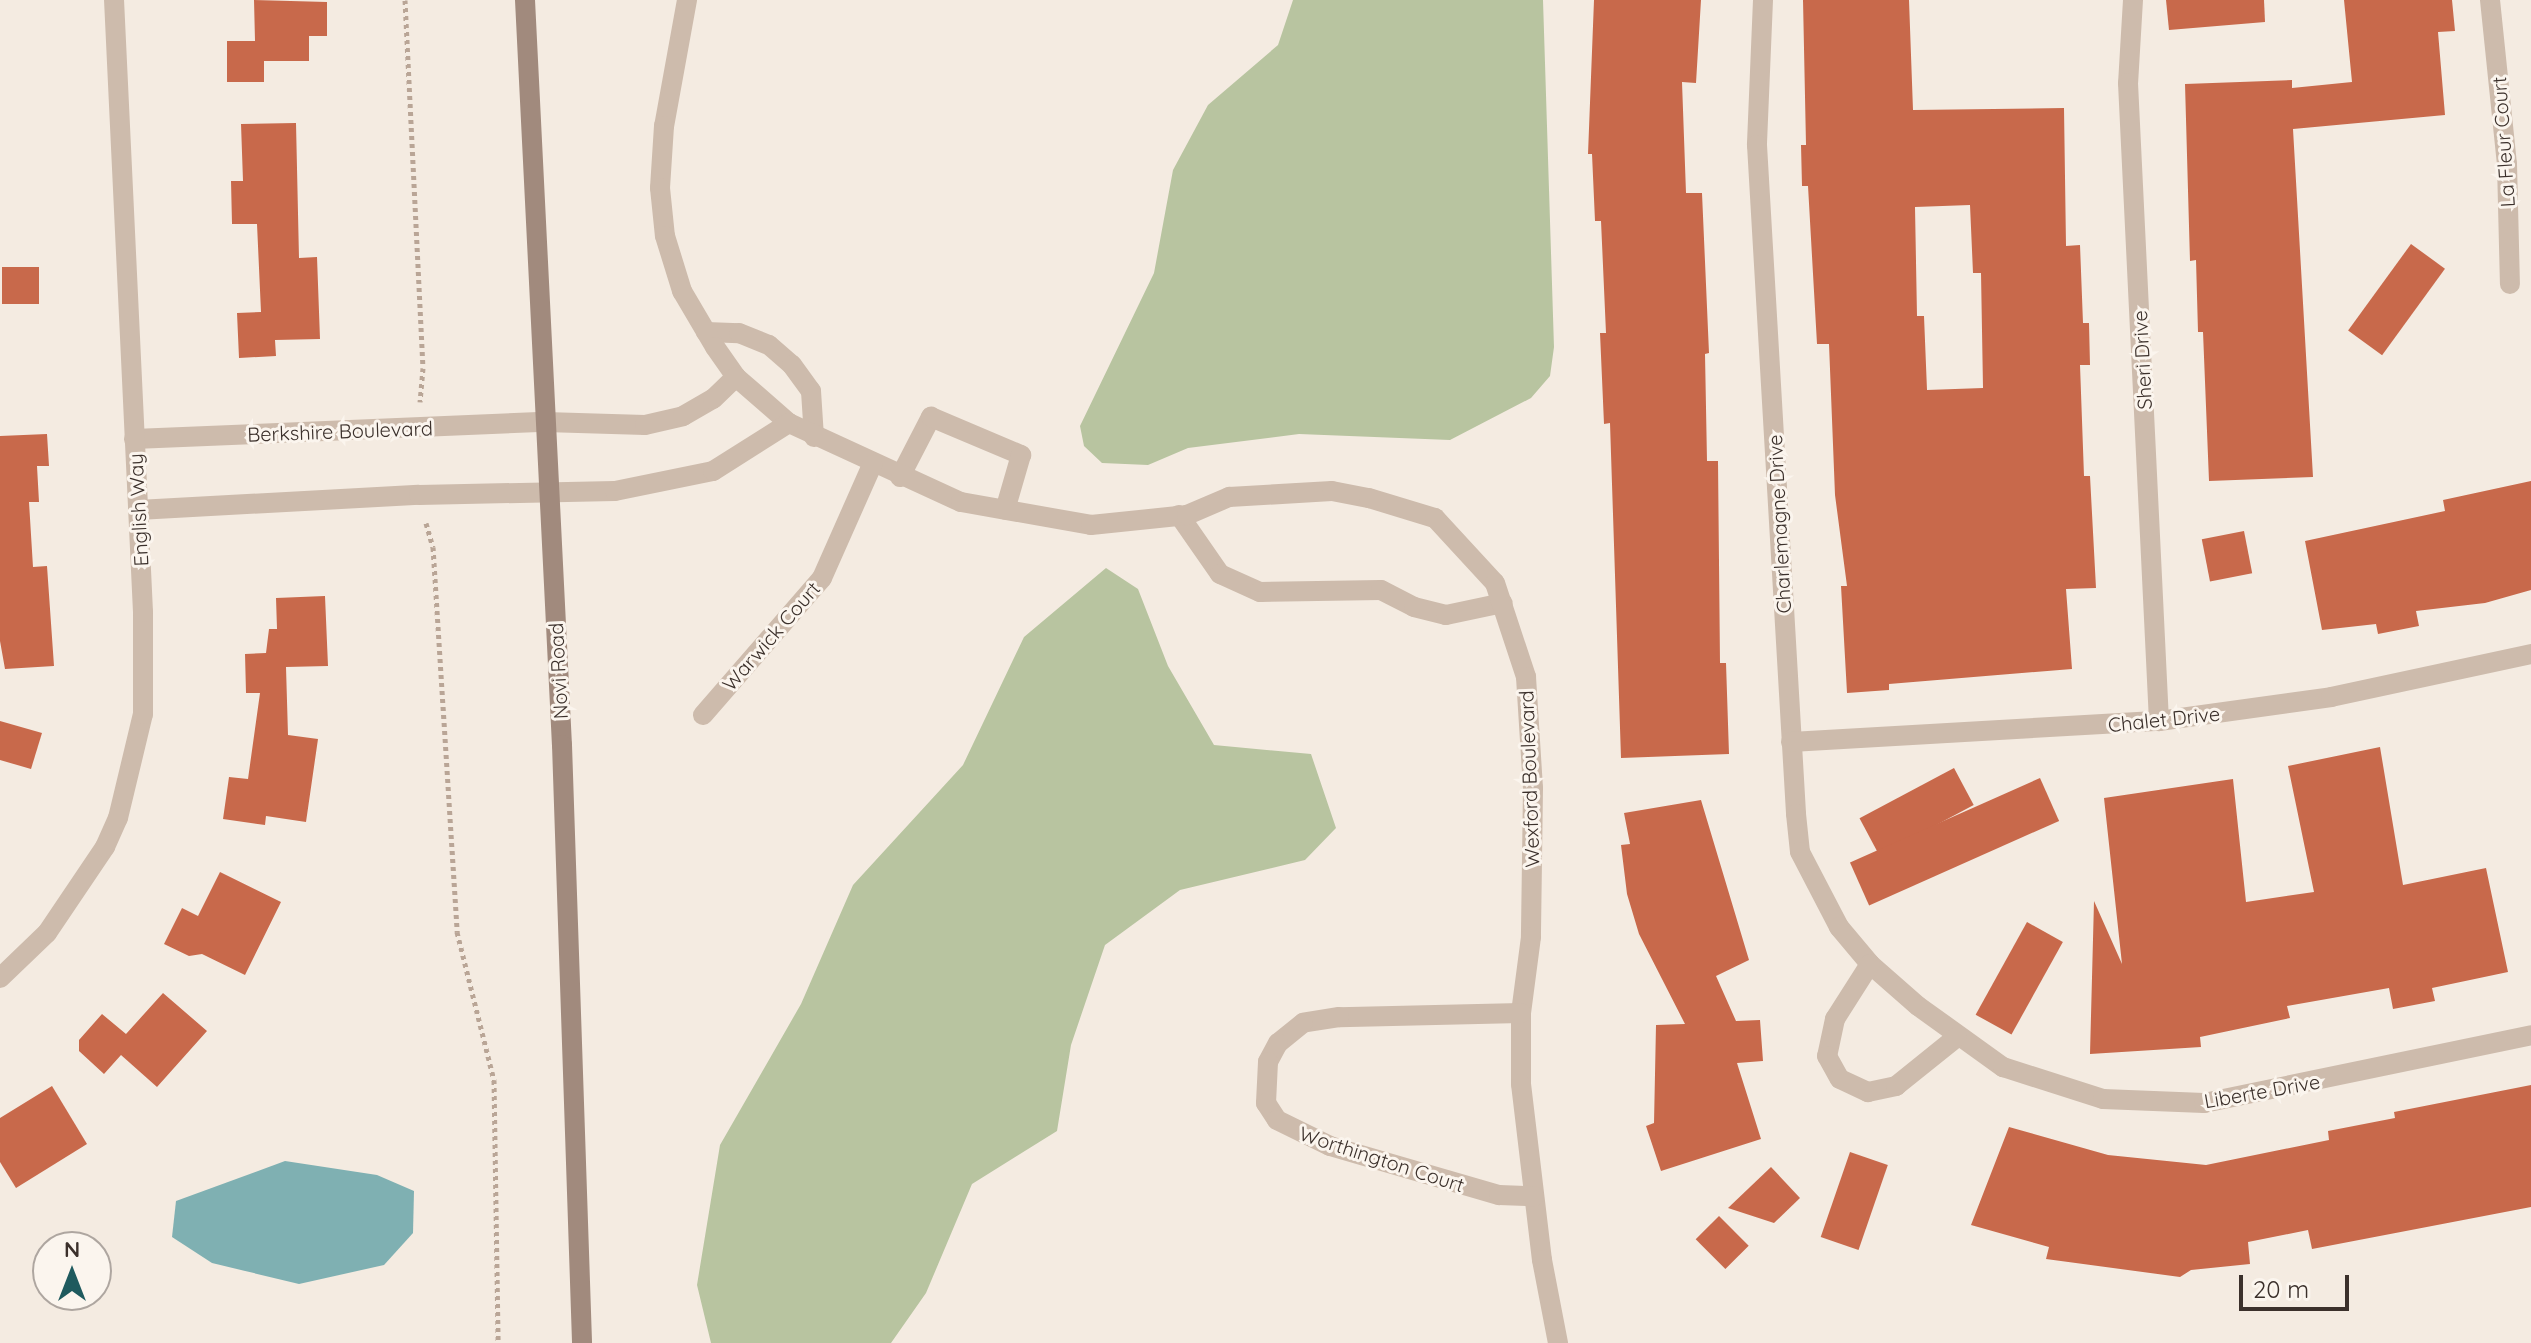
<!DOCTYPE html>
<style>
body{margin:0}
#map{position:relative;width:2531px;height:1343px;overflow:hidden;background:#f4ebe1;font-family:Quicksand,sans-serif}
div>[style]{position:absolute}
.green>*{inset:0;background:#b8c4a0}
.water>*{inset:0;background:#7fb0b2}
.building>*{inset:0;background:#c8694b;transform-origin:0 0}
.path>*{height:5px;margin-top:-2.5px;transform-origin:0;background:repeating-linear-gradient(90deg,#b9a596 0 4px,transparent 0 8px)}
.lane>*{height:20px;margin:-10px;padding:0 10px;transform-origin:10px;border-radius:10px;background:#cdbbac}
.street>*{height:20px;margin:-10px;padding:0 10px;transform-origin:10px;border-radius:10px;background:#cdbbac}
.secondary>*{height:20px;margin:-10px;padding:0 10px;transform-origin:10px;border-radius:10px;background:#a18a7d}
span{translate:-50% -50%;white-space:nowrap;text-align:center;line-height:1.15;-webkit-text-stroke:6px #fbf5ee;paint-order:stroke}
.street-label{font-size:20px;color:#3b302b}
.north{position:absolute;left:32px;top:1231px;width:80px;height:80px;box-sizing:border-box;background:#fbf5ee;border:2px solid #aea6a0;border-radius:50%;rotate:0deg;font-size:22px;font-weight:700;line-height:32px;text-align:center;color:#3b302b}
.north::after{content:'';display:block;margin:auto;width:28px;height:36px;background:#1f5a5e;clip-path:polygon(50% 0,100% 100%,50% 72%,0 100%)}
.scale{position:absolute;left:2239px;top:1275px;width:110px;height:36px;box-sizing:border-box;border:4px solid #3b302b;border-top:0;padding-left:10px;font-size:24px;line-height:28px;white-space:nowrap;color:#3b302b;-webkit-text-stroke:6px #fbf5ee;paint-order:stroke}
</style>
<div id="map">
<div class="green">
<i style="clip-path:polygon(1293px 0,1543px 0,1554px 347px,1550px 376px,1531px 398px,1450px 440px,1299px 434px,1188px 448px,1148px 465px,1102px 463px,1084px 446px,1080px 426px,1154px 273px,1173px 170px,1208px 105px,1278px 45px)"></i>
<i style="clip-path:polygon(1106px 568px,1138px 589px,1168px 666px,1214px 745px,1311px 754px,1336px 828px,1305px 860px,1180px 890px,1105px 945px,1071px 1045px,1057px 1131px,972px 1184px,926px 1293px,891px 1343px,711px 1343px,697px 1285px,720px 1145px,801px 1004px,853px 885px,963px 765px,1024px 637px)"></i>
</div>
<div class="water">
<i style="clip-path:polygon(285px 1161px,377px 1175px,414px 1191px,413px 1233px,384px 1265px,299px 1284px,212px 1263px,172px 1237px,176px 1201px)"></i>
</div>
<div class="building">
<i style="clip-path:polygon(254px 0,327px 2px,327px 36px,309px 36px,309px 61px,264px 61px,264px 82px,227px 82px,227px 41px,255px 41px)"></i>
<i style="clip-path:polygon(1594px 0,1701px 0,1696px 83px,1682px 82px,1686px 193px,1702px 193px,1709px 353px,1705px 354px,1707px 461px,1718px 461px,1720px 663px,1726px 663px,1729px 754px,1621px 758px,1610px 423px,1604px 424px,1600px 333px,1606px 333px,1601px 221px,1595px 221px,1592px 154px,1588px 154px)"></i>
<i style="clip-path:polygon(evenodd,1803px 0,1909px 0,1913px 110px,2064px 108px,2066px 246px,2080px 245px,2083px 323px,2089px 323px,2090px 365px,2080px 365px,2084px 476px,2090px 476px,2096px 588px,2066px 589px,2072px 669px,1889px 684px,1889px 690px,1847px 693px,1841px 586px,1847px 586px,1835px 495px,1829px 344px,1817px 344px,1808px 186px,1802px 186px,1801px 145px,1806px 145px,1803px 0,1970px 205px,1973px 273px,1981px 273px,1983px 388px,1927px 390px,1924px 316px,1917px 316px,1915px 207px,1970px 205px)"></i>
<i style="clip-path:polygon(2166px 0,2264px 0,2265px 22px,2169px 30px)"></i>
<i style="clip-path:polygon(2344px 0,2452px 0,2455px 31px,2438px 32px,2445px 115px,2293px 129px,2313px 477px,2209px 481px,2203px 332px,2198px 332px,2196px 260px,2190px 261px,2185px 84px,2292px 80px,2292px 88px,2352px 82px)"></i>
<i style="clip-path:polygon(296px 123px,299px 258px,317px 257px,320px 339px,275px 340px,276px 356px,239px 358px,237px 313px,261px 312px,257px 224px,232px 224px,231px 181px,243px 181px,241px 124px)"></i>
<i style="left:2411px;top:244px;width:42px;height:107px;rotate:36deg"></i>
<i style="left:2px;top:267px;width:37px;height:37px"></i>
<i style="clip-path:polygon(47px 434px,49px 466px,37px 466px,39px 502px,29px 502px,33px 567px,47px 566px,54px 666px,5px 669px,0 641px,0 436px)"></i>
<i style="clip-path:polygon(2531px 481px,2531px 590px,2485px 603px,2416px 611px,2419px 626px,2378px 634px,2376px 624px,2322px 630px,2305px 541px,2445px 511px,2443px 500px)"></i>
<i style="left:2244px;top:531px;width:43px;height:43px;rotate:79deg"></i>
<i style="clip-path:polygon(325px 596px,328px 666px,286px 667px,288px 735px,318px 739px,306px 822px,266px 816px,265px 825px,223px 819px,229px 777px,248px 779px,260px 693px,246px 693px,245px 654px,266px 653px,269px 629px,277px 629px,276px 598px)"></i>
<i style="clip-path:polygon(0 721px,42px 733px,31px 769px,0 760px)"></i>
<i style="clip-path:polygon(2380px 747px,2403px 885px,2486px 868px,2508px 972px,2432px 988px,2435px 1001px,2393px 1009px,2389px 988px,2287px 1006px,2290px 1018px,2200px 1037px,2201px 1047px,2090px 1054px,2094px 901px,2122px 964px,2104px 798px,2233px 779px,2246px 902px,2314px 892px,2288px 766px)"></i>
<i style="left:1954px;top:768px;width:42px;height:107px;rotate:62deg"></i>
<i style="left:2040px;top:778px;width:47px;height:208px;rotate:66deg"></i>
<i style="clip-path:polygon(1701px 800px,1749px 960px,1716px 976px,1736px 1021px,1760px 1020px,1763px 1061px,1737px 1063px,1761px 1139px,1661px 1171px,1646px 1126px,1654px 1123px,1656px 1025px,1685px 1024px,1639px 934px,1627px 894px,1621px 845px,1630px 844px,1624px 813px)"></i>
<i style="clip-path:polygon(220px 872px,281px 902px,245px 975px,202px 954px,189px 956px,164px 944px,182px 908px,198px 916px)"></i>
<i style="left:2027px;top:922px;width:41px;height:106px;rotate:29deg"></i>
<i style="clip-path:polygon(163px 993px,207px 1031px,157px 1087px,121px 1055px,104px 1074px,79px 1051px,79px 1040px,102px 1014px,126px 1034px)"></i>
<i style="clip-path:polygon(2531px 1085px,2531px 1207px,2312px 1249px,2308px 1230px,2248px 1242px,2250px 1264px,2191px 1270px,2180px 1277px,2046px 1259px,2049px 1247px,1971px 1225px,2009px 1127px,2108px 1155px,2206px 1165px,2329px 1140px,2328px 1131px,2395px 1118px,2394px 1112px)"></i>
<i style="clip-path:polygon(52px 1086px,87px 1144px,16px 1188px,0 1162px,0 1118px)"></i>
<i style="left:1850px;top:1152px;width:40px;height:90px;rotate:19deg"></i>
<i style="clip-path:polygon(1771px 1167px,1800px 1198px,1774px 1223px,1728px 1208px)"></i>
<i style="left:1719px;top:1216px;width:42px;height:33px;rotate:45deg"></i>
</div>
<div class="path">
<i style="left:405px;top:0;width:368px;rotate:87.2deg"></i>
<i style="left:423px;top:368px;width:34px;rotate:95deg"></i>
<i style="left:426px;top:523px;width:25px;rotate:74deg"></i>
<i style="left:433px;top:547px;width:386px;rotate:86.4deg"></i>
<i style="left:457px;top:932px;width:153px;rotate:76deg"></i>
<i style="left:494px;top:1080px;width:263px;rotate:89.1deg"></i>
</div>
<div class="lane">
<i style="left:706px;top:332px;width:33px;rotate:2deg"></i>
<i style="left:739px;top:333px;width:32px;rotate:22deg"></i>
<i style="left:769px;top:345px;width:30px;rotate:41deg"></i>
<i style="left:792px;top:365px;width:32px;rotate:54deg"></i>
<i style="left:811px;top:391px;width:46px;rotate:86.3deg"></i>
<i style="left:900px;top:477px;width:68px;rotate:-62.7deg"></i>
<i style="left:931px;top:417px;width:98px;rotate:22.9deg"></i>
<i style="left:1021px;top:455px;width:57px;rotate:106.2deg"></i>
<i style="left:1179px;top:515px;width:72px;rotate:55.2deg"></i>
<i style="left:1220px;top:574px;width:44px;rotate:24.2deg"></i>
<i style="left:1260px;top:592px;width:121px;rotate:-0.9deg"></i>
<i style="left:1381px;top:590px;width:37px;rotate:27deg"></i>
<i style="left:1414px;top:607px;width:33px;rotate:14deg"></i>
<i style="left:1446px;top:615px;width:58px;rotate:-11.9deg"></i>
</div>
<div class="street">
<i style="left:687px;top:0;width:128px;rotate:100.3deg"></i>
<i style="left:664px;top:126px;width:62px;rotate:93.7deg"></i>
<i style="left:660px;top:188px;width:48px;rotate:84.1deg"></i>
<i style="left:665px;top:236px;width:58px;rotate:72.8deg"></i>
<i style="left:682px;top:291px;width:65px;rotate:59.5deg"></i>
<i style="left:715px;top:347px;width:37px;rotate:55deg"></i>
<i style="left:736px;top:377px;width:70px;rotate:41deg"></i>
<i style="left:789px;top:423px;width:189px;rotate:24.7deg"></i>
<i style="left:961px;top:502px;width:132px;rotate:10deg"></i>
<i style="left:1091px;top:525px;width:97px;rotate:-5.9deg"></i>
<i style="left:1187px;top:515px;width:46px;rotate:-23.2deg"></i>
<i style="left:1229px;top:497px;width:103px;rotate:-3.3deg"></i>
<i style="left:1332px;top:491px;width:38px;rotate:11deg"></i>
<i style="left:1369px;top:498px;width:69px;rotate:16.9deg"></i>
<i style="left:1435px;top:518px;width:88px;rotate:47.3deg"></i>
<i style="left:1495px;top:583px;width:99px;rotate:71.7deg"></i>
<i style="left:1526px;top:677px;width:111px;rotate:86.4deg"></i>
<i style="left:1533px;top:788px;width:149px;rotate:90.8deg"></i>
<i style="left:1531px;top:937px;width:77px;rotate:97.5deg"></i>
<i style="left:1521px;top:1013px;width:71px;rotate:90deg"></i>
<i style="left:1521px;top:1084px;width:177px;rotate:83.2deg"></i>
<i style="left:1542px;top:1260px;width:85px;rotate:79.1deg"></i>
<i style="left:1763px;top:0;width:145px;rotate:92.4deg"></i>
<i style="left:1757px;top:145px;width:670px;rotate:86.66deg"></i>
<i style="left:1796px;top:814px;width:38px;rotate:84deg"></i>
<i style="left:1800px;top:852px;width:85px;rotate:62.5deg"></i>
<i style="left:1839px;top:927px;width:48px;rotate:50deg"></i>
<i style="left:1870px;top:964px;width:64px;rotate:41.2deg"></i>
<i style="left:1918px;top:1006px;width:105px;rotate:35.7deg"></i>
<i style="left:2003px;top:1067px;width:105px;rotate:17.7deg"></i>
<i style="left:2103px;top:1099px;width:101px;rotate:2.3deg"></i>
<i style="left:2204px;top:1103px;width:334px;rotate:-11.7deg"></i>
<i style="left:2133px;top:0;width:83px;rotate:93.4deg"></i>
<i style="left:2128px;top:83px;width:639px;rotate:87.22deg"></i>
<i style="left:2490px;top:0;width:165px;rotate:84.1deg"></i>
<i style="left:2507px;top:164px;width:120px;rotate:88.6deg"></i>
<i style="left:134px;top:439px;width:411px;rotate:-2.4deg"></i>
<i style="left:545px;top:422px;width:100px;rotate:1.7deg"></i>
<i style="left:645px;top:425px;width:39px;rotate:-13deg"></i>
<i style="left:683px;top:416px;width:34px;rotate:-30deg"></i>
<i style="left:713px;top:399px;width:32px;rotate:-44deg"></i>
<i style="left:138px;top:510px;width:281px;rotate:-3.1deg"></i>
<i style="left:419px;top:495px;width:196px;rotate:-1.2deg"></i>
<i style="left:615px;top:491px;width:100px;rotate:-11.5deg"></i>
<i style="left:713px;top:471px;width:90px;rotate:-32.3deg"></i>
<i style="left:703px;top:715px;width:181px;rotate:-49deg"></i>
<i style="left:822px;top:578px;width:124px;rotate:-66.1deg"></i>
<i style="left:1791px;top:742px;width:369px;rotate:-3.3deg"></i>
<i style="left:2159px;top:721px;width:174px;rotate:-7.9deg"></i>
<i style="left:2331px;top:697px;width:205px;rotate:-12.1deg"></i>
<i style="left:1870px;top:964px;width:65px;rotate:122.5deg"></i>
<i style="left:1835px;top:1019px;width:38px;rotate:102deg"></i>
<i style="left:1827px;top:1056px;width:26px;rotate:61deg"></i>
<i style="left:1840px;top:1079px;width:31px;rotate:25deg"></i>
<i style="left:1868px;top:1092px;width:29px;rotate:-12deg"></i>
<i style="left:1896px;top:1086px;width:78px;rotate:-38.8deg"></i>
<i style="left:0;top:978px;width:65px;rotate:-43.8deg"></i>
<i style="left:47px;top:933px;width:104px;rotate:-56deg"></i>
<i style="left:105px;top:847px;width:32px;rotate:-66deg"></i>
<i style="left:118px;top:818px;width:107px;rotate:-76.5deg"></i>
<i style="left:143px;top:714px;width:102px;rotate:-90deg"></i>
<i style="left:143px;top:612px;width:613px;rotate:-92.71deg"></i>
<i style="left:1521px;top:1013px;width:182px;rotate:178.7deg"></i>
<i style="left:1339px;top:1017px;width:36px;rotate:171deg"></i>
<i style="left:1303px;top:1023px;width:32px;rotate:141deg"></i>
<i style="left:1278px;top:1043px;width:21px;rotate:118deg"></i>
<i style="left:1268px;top:1062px;width:41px;rotate:92.8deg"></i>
<i style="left:1266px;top:1103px;width:20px;rotate:57deg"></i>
<i style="left:1277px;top:1120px;width:59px;rotate:26.1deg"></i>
<i style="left:1330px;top:1146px;width:176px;rotate:16.2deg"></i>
<i style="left:1499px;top:1195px;width:35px;rotate:2deg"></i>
</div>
<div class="secondary">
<i style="left:525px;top:0;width:746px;rotate:87.16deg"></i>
<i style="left:562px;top:745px;width:598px;rotate:88.08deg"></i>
</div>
<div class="street-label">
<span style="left:2503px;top:142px;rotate:-94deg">La Fleur Court</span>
<span style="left:2142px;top:360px;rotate:-93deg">Sheri Drive</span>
<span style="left:340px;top:431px;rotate:-2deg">Berkshire Boulevard</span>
<span style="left:138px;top:510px;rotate:-93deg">English Way</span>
<span style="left:1779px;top:524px;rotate:-93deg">Charlemagne Drive</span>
<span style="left:771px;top:636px;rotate:-49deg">Warwick Court</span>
<span style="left:558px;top:671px;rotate:-93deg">Novi Road</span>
<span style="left:2164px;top:719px;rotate:-6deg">Chalet Drive</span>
<span style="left:1529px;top:779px;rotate:-92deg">Wexford Boulevard</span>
<span style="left:2262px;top:1091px;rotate:-10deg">Liberte Drive</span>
<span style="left:1382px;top:1159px;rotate:18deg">Worthington Court</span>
</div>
<div class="north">N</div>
<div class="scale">20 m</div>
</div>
